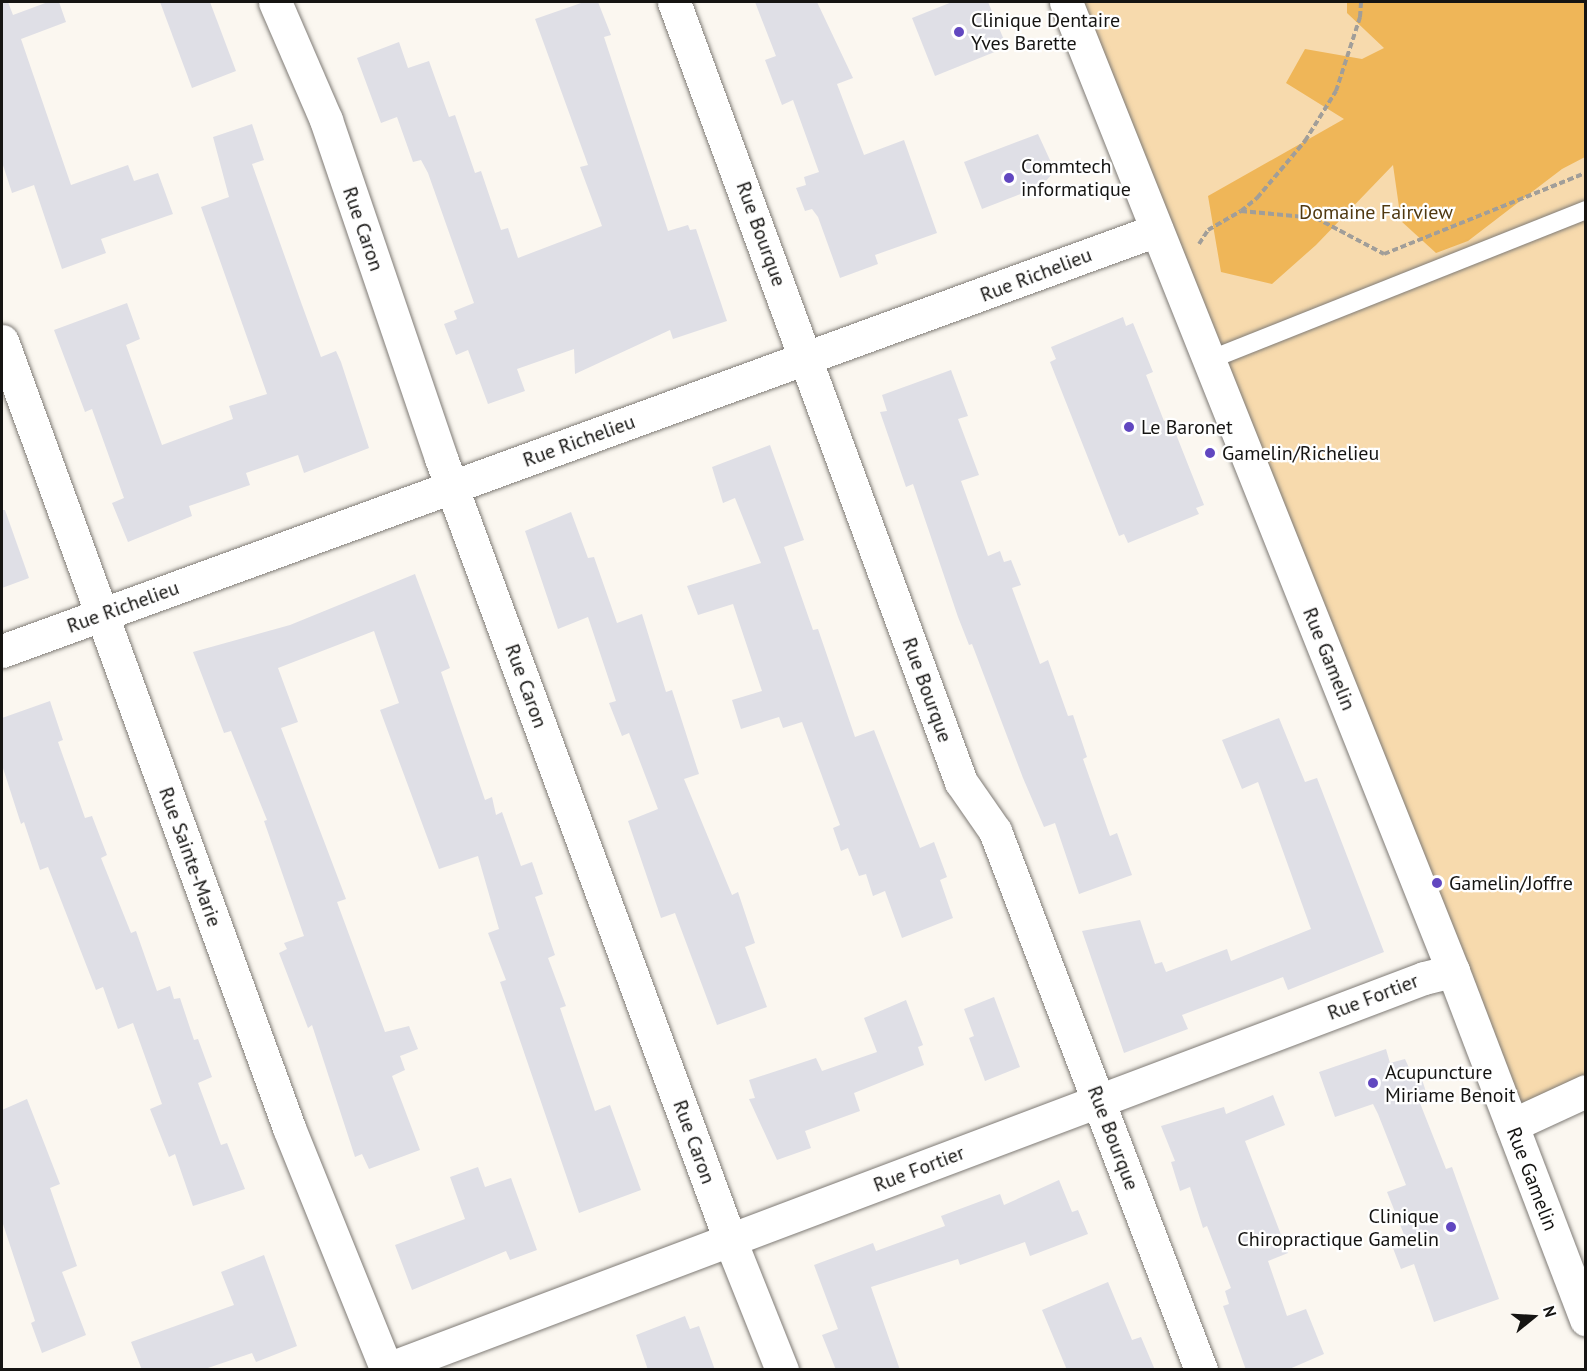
<!DOCTYPE html>
<style>
body{margin:0}
#map{position:relative;width:1587px;height:1371px;overflow:hidden;background:#fbf7f0;font-family:"PT Sans",sans-serif}
div>[style]{position:absolute}
.green>*{inset:0;background:#f7daad}
.forest>*{inset:0;background:#efb658}
.building>*{inset:0;background:#dfdfe6}
.path>*{height:4px;margin-top:-2px;transform-origin:0;background:repeating-linear-gradient(90deg,#a19e99 0 6px,transparent 0 9px)}
.roads{filter:drop-shadow(0 0 2px #7f7b76) drop-shadow(0 0 2px #7f7b76)}
.lane>*{height:18px;margin:-9px;padding:0 9px;transform-origin:9px;border-radius:9px;background:#fff}
.street>*{height:33px;margin:-16.5px;padding:0 16.5px;transform-origin:16.5px;border-radius:16.5px;background:#fff}
.secondary>*{height:33px;margin:-16.5px;padding:0 16.5px;transform-origin:16.5px;border-radius:16.5px;background:#fff}
.dots>*{width:16px;height:16px;translate:-50% -50%;box-sizing:border-box;border:3px solid #fff;border-radius:50%}
span{translate:-50% -50%;white-space:nowrap;text-align:center;line-height:1.15;-webkit-text-stroke:4.5px #fff;paint-order:stroke}
.poi-label{font-size:20px;color:#151412}
.left{translate:0 -50%;text-align:left}
.right{translate:-100% -50%;text-align:right}
.park-label{font-size:20px;color:#503911}
.street-label{font-size:20px;color:#151412}
.frame{position:absolute;inset:0;border:3px solid #151412;pointer-events:none}
.north{position:absolute;left:1503px;top:1287px;width:60px;height:60px;-webkit-text-stroke:4px #fff;paint-order:stroke;rotate:72deg;font-size:16px;font-weight:700;line-height:24px;text-align:center;color:#151412}
.north::after{content:'';display:block;margin:auto;width:21px;height:27px;background:#151412;clip-path:polygon(50% 0,100% 100%,50% 72%,0 100%)}
</style>
<div id="map">
<div class="green">
<i style="clip-path:polygon(1066px 2px,1585px 2px,1585px 1090px,1512px 1125px)"></i>
</div>
<div class="forest">
<i style="clip-path:polygon(1347px 2px,1585px 2px,1585px 157px,1562px 169px,1468px 241px,1436px 253px,1401px 221px,1393px 165px,1316px 245px,1272px 284px,1221px 272px,1208px 196px,1344px 119px,1286px 83px,1305px 49px,1362px 59px,1384px 48px,1347px 13px)"></i>
</div>
<div class="building">
<i style="clip-path:polygon(2px 2px,8px 2px,13px 15px,48px 2px,59px 2px,66px 22px,21px 39px,71px 185px,128px 165px,134px 181px,158px 173px,173px 214px,101px 239px,106px 253px,62px 269px,34px 185px,12px 193px,2px 162px)"></i>
<i style="clip-path:polygon(160px 2px,210px 2px,236px 71px,192px 88px)"></i>
<i style="clip-path:polygon(584px 2px,598px 2px,611px 35px,604px 37px,668px 231px,688px 225px,690px 230px,696px 229px,727px 321px,673px 339px,670px 330px,575px 374px,574px 349px,517px 369px,525px 391px,488px 404px,468px 350px,456px 355px,444px 324px,457px 319px,454px 311px,474px 303px,428px 173px,421px 160px,413px 162px,397px 117px,381px 123px,357px 58px,399px 42px,408px 68px,429px 61px,449px 117px,455px 115px,475px 173px,481px 171px,501px 230px,508px 228px,518px 258px,602px 226px,580px 167px,588px 165px,535px 19px)"></i>
<i style="clip-path:polygon(755px 2px,817px 2px,853px 78px,837px 84px,864px 155px,904px 140px,937px 233px,875px 255px,878px 264px,840px 278px,818px 217px,812px 209px,805px 211px,796px 188px,806px 185px,804px 177px,819px 172px,793px 100px,782px 105px,765px 60px,776px 56px)"></i>
<i style="clip-path:polygon(952px 2px,988px 2px,1007px 47px,935px 76px,912px 18px)"></i>
<i style="clip-path:polygon(252px 124px,264px 160px,252px 164px,302px 305px,321px 357px,336px 351px,341px 362px,369px 448px,304px 473px,298px 455px,246px 473px,250px 485px,189px 506px,192px 516px,128px 542px,112px 503px,124px 498px,92px 409px,85px 412px,54px 330px,127px 303px,140px 339px,126px 345px,162px 445px,233px 419px,229px 406px,267px 394px,201px 207px,229px 197px,213px 137px)"></i>
<i style="clip-path:polygon(1038px 134px,1055px 171px,1041px 186px,982px 209px,964px 162px)"></i>
<i style="clip-path:polygon(1123px 317px,1126px 326px,1133px 323px,1153px 372px,1146px 375px,1164px 421px,1170px 419px,1204px 505px,1196px 508px,1199px 514px,1128px 543px,1124px 534px,1119px 536px,1050px 362px,1056px 359px,1051px 347px)"></i>
<i style="clip-path:polygon(951px 370px,968px 416px,958px 419px,979px 475px,961px 481px,988px 556px,1000px 551px,1004px 562px,1011px 560px,1021px 585px,1012px 588px,1040px 664px,1048px 660px,1068px 716px,1073px 715px,1087px 757px,1083px 759px,1110px 836px,1117px 833px,1132px 875px,1079px 894px,1055px 823px,1044px 827px,1023px 778px,972px 644px,969px 645px,958px 617px,913px 484px,906px 487px,880px 412px,887px 411px,882px 395px)"></i>
<i style="clip-path:polygon(770px 445px,804px 540px,784px 547px,813px 630px,818px 629px,855px 737px,874px 730px,920px 848px,934px 842px,947px 877px,940px 880px,953px 918px,902px 938px,885px 891px,873px 896px,866px 874px,859px 876px,848px 848px,841px 851px,833px 828px,840px 825px,802px 722px,783px 728px,779px 717px,741px 729px,732px 700px,762px 691px,733px 604px,698px 615px,687px 586px,761px 563px,735px 498px,723px 503px,712px 467px)"></i>
<i style="clip-path:polygon(2px 510px,5px 510px,29px 578px,2px 588px)"></i>
<i style="clip-path:polygon(571px 512px,588px 558px,594px 557px,617px 623px,642px 614px,666px 692px,672px 690px,699px 774px,684px 779px,732px 895px,738px 892px,755px 943px,745px 947px,767px 1007px,717px 1025px,675px 913px,661px 918px,628px 821px,658px 809px,629px 733px,622px 736px,609px 703px,616px 701px,588px 617px,558px 629px,525px 531px)"></i>
<i style="clip-path:polygon(415px 574px,450px 668px,441px 672px,485px 800px,492px 797px,496px 815px,502px 812px,521px 866px,532px 862px,543px 894px,535px 897px,555px 955px,548px 958px,566px 1006px,560px 1008px,595px 1111px,610px 1105px,641px 1190px,579px 1213px,500px 982px,506px 980px,488px 933px,499px 929px,478px 856px,439px 869px,380px 710px,399px 703px,374px 631px,278px 668px,298px 722px,281px 728px,346px 899px,337px 902px,385px 1032px,409px 1026px,418px 1049px,400px 1056px,405px 1070px,392px 1076px,420px 1150px,369px 1169px,362px 1154px,355px 1157px,312px 1025px,308px 1028px,279px 953px,287px 949px,284px 943px,304px 936px,264px 821px,267px 820px,231px 731px,224px 733px,193px 652px,290px 625px)"></i>
<i style="clip-path:polygon(50px 701px,63px 740px,58px 742px,85px 818px,92px 816px,107px 855px,101px 858px,131px 933px,136px 931px,157px 991px,170px 986px,174px 999px,180px 998px,194px 1040px,198px 1039px,212px 1077px,198px 1083px,221px 1145px,227px 1143px,245px 1189px,193px 1206px,175px 1154px,169px 1157px,150px 1109px,162px 1104px,133px 1023px,118px 1029px,103px 987px,96px 990px,48px 867px,40px 870px,24px 822px,21px 824px,2px 765px,2px 718px)"></i>
<i style="clip-path:polygon(1279px 718px,1305px 782px,1317px 778px,1384px 952px,1288px 990px,1283px 977px,1182px 1015px,1188px 1029px,1124px 1053px,1082px 931px,1140px 920px,1155px 964px,1162px 962px,1166px 972px,1227px 949px,1231px 961px,1311px 929px,1258px 782px,1242px 789px,1222px 740px)"></i>
<i style="clip-path:polygon(994px 997px,1020px 1067px,985px 1081px,969px 1038px,974px 1036px,964px 1009px)"></i>
<i style="clip-path:polygon(906px 1000px,923px 1045px,918px 1047px,924px 1065px,854px 1093px,860px 1111px,805px 1131px,811px 1148px,777px 1160px,749px 1099px,755px 1098px,749px 1080px,816px 1058px,822px 1071px,877px 1052px,864px 1018px)"></i>
<i style="clip-path:polygon(1386px 1049px,1390px 1063px,1405px 1059px,1410px 1070px,1418px 1067px,1427px 1095px,1418px 1098px,1446px 1169px,1452px 1167px,1499px 1299px,1434px 1322px,1414px 1264px,1401px 1269px,1391px 1243px,1405px 1237px,1387px 1192px,1406px 1185px,1378px 1114px,1373px 1104px,1335px 1117px,1319px 1072px)"></i>
<i style="clip-path:polygon(1273px 1095px,1285px 1125px,1245px 1141px,1288px 1253px,1268px 1261px,1287px 1316px,1306px 1309px,1324px 1354px,1287px 1370px,1246px 1370px,1223px 1306px,1229px 1304px,1225px 1291px,1231px 1288px,1207px 1226px,1203px 1228px,1190px 1187px,1180px 1191px,1171px 1162px,1175px 1161px,1161px 1126px,1224px 1107px,1226px 1114px)"></i>
<i style="clip-path:polygon(27px 1099px,60px 1184px,50px 1188px,77px 1266px,62px 1272px,86px 1335px,42px 1353px,31px 1323px,35px 1321px,2px 1221px,2px 1110px)"></i>
<i style="clip-path:polygon(478px 1167px,485px 1187px,511px 1178px,537px 1250px,510px 1260px,506px 1251px,412px 1290px,395px 1245px,465px 1219px,450px 1177px)"></i>
<i style="clip-path:polygon(1059px 1180px,1072px 1212px,1078px 1210px,1088px 1234px,1030px 1256px,1025px 1242px,960px 1265px,958px 1259px,871px 1287px,900px 1370px,836px 1370px,822px 1335px,838px 1329px,814px 1265px,873px 1243px,876px 1251px,945px 1226px,941px 1216px,1000px 1194px,1004px 1205px)"></i>
<i style="clip-path:polygon(264px 1255px,297px 1346px,256px 1362px,252px 1353px,202px 1370px,142px 1370px,131px 1342px,234px 1305px,221px 1272px)"></i>
<i style="clip-path:polygon(1108px 1282px,1132px 1340px,1141px 1337px,1155px 1370px,1067px 1370px,1042px 1310px)"></i>
<i style="clip-path:polygon(685px 1316px,690px 1329px,699px 1326px,715px 1370px,648px 1370px,636px 1335px)"></i>
</div>
<div class="path">
<i style="left:1241px;top:211px;width:21px;rotate:-39deg"></i>
<i style="left:1257px;top:198px;width:75px;rotate:-49.9deg"></i>
<i style="left:1305px;top:141px;width:59px;rotate:-58.2deg"></i>
<i style="left:1336px;top:91px;width:78px;rotate:-72deg"></i>
<i style="left:1360px;top:17px;width:15px;rotate:-86deg"></i>
<i style="left:1199px;top:244px;width:17px;rotate:-57deg"></i>
<i style="left:1208px;top:230px;width:38px;rotate:-30deg"></i>
<i style="left:1241px;top:211px;width:75px;rotate:5.3deg"></i>
<i style="left:1316px;top:218px;width:77px;rotate:27.9deg"></i>
<i style="left:1384px;top:254px;width:218px;rotate:-21.9deg"></i>
</div>
<div class="roads">
<div class="lane">
<i style="left:1209px;top:360px;width:406px;rotate:-21.7deg"></i>
</div>
<div class="street">
<i style="left:275px;top:2px;width:129px;rotate:66.6deg"></i>
<i style="left:326px;top:120px;width:357px;rotate:71.2deg"></i>
<i style="left:441px;top:458px;width:834px;rotate:69.72deg"></i>
<i style="left:730px;top:1240px;width:140px;rotate:68.2deg"></i>
<i style="left:674px;top:2px;width:831px;rotate:69.8deg"></i>
<i style="left:961px;top:782px;width:60px;rotate:55.2deg"></i>
<i style="left:995px;top:831px;width:577px;rotate:69.08deg"></i>
<i style="left:2px;top:341px;width:838px;rotate:69.96deg"></i>
<i style="left:289px;top:1128px;width:261px;rotate:68deg"></i>
<i style="left:2px;top:651px;width:1229px;rotate:-20.03deg"></i>
<i style="left:1512px;top:1125px;width:81px;rotate:-24.7deg"></i>
<i style="left:385px;top:1370px;width:1110px;rotate:-20.67deg"></i>
<i style="left:1424px;top:978px;width:30px;rotate:-14deg"></i>
</div>
<div class="secondary">
<i style="left:1066px;top:2px;width:1043px;rotate:68.23deg"></i>
<i style="left:1453px;top:971px;width:373px;rotate:69.1deg"></i>
</div>
</div>
<div class="dots">
<i style="left:959px;top:32px;background:#6147c0"></i>
<i style="left:1009px;top:178px;background:#6147c0"></i>
<i style="left:1129px;top:427px;background:#6147c0"></i>
<i style="left:1210px;top:453px;background:#6147c0"></i>
<i style="left:1437px;top:883px;background:#6147c0"></i>
<i style="left:1373px;top:1083px;background:#6147c0"></i>
<i style="left:1451px;top:1227px;background:#6147c0"></i>
</div>
<div class="poi-label">
<span class="left" style="left:971px;top:32px">Clinique Dentaire<br>Yves Barette</span>
<span class="left" style="left:1021px;top:178px">Commtech<br>informatique</span>
<span class="left" style="left:1141px;top:427px">Le Baronet</span>
<span class="left" style="left:1222px;top:453px">Gamelin/Richelieu</span>
<span class="left" style="left:1449px;top:883px">Gamelin/Joffre</span>
<span class="left" style="left:1385px;top:1084px">Acupuncture<br>Miriame Benoit</span>
<span class="right" style="left:1439px;top:1228px">Clinique<br>Chiropractique Gamelin</span>
</div>
<div class="park-label">
<span style="left:1376px;top:212px">Domaine Fairview</span>
</div>
<div class="street-label">
<span style="left:363px;top:229px;rotate:71deg">Rue Caron</span>
<span style="left:761px;top:234px;rotate:70deg">Rue Bourque</span>
<span style="left:1036px;top:275px;rotate:-21deg">Rue Richelieu</span>
<span style="left:579px;top:441px;rotate:-20deg">Rue Richelieu</span>
<span style="left:123px;top:607px;rotate:-20deg">Rue Richelieu</span>
<span style="left:1329px;top:659px;rotate:68deg">Rue Gamelin</span>
<span style="left:526px;top:686px;rotate:70deg">Rue Caron</span>
<span style="left:927px;top:690px;rotate:70deg">Rue Bourque</span>
<span style="left:190px;top:857px;rotate:70deg">Rue Sainte-Marie</span>
<span style="left:1373px;top:997px;rotate:-21deg">Rue Fortier</span>
<span style="left:1113px;top:1138px;rotate:69deg">Rue Bourque</span>
<span style="left:694px;top:1142px;rotate:70deg">Rue Caron</span>
<span style="left:919px;top:1169px;rotate:-21deg">Rue Fortier</span>
<span style="left:1532px;top:1179px;rotate:69deg">Rue Gamelin</span>
</div>
<div class="frame"></div>
<div class="north">N</div>
</div>
